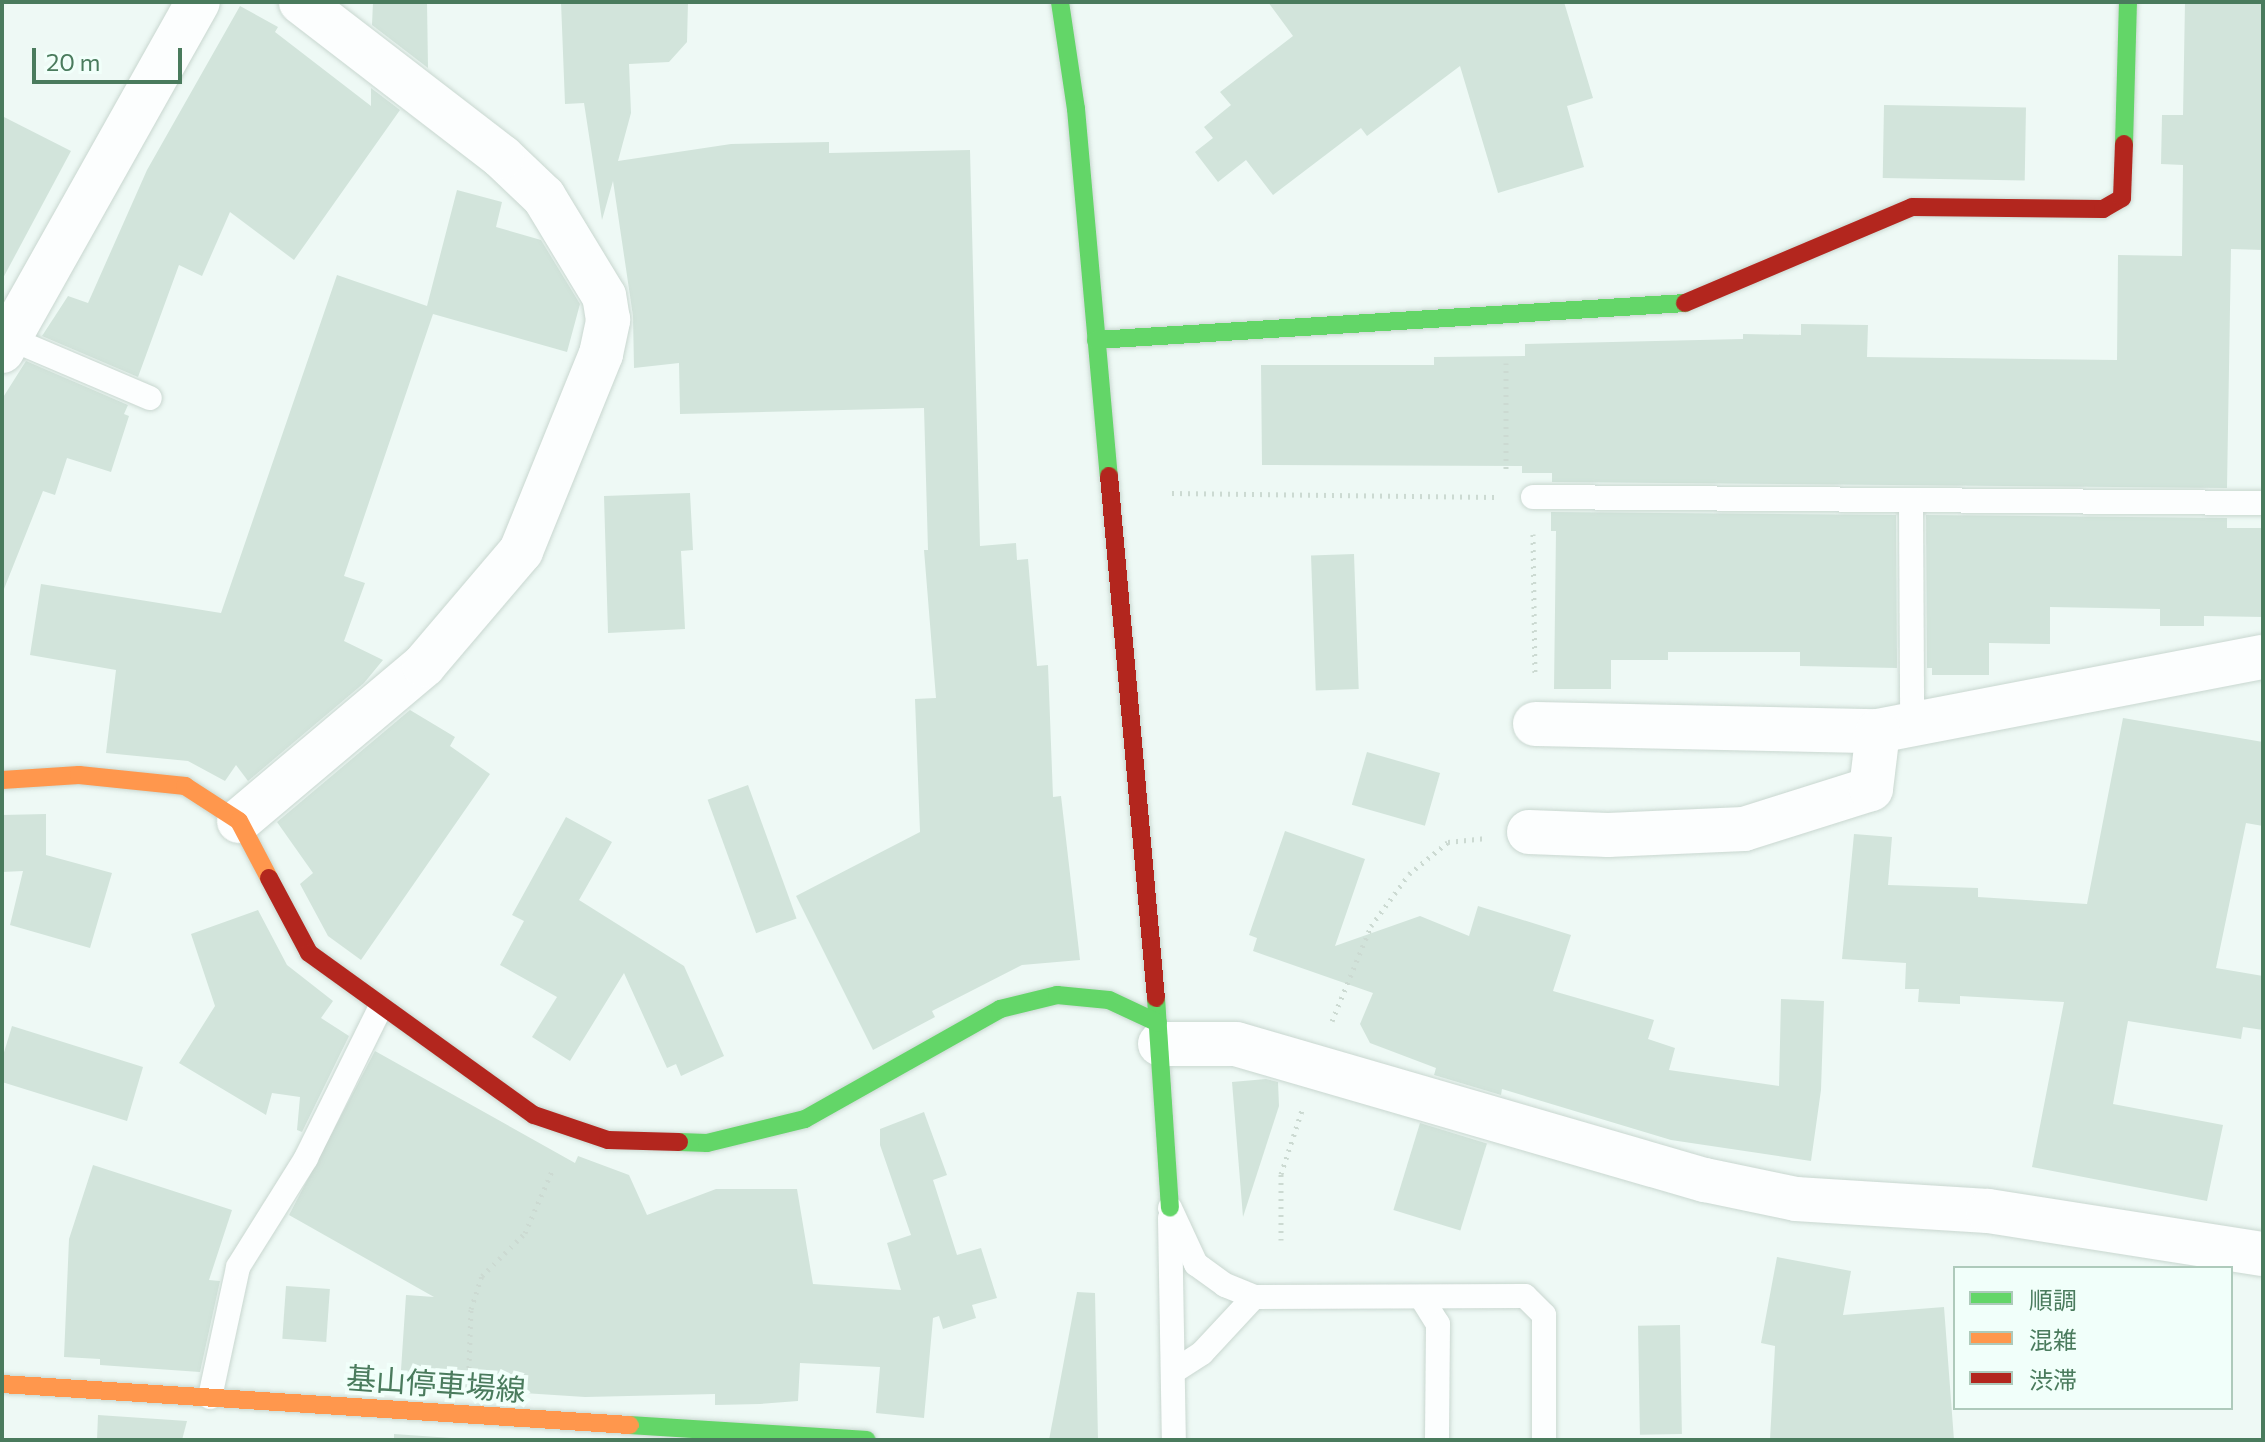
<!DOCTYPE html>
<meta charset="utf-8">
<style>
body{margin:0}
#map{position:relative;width:2265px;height:1442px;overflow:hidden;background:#eef9f5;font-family:Commissioner,"Noto Sans JP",sans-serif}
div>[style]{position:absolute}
.building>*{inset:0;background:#d2e4db;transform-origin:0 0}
.path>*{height:5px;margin-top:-2.5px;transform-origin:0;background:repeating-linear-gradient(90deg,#ccdad2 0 2px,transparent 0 8px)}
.roads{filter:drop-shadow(0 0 2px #c9d7d0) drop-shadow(0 0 2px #c9d7d0)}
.lane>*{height:24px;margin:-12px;padding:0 12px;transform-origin:12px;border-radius:12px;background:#fcfefe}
.street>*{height:44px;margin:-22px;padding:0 22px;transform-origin:22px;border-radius:22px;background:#fcfefe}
.fast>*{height:18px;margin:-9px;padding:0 9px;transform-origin:9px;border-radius:9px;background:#63d668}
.slow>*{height:18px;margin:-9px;padding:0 9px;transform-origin:9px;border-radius:9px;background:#ff974d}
.jam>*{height:18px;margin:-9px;padding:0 9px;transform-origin:9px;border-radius:9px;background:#b3261e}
span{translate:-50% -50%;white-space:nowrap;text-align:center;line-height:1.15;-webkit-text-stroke:8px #f1fffa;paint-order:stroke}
.street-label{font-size:30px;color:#4a7b5d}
.frame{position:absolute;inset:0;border:4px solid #4a7b5d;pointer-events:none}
.legend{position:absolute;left:1953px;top:1266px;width:280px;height:144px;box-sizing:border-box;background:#f1fffa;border:2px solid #aecabb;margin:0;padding:10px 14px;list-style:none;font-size:24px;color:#4a7b5d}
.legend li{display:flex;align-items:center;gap:16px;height:40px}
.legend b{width:40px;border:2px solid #aecabb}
.scale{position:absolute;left:32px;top:48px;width:150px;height:36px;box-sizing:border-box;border:4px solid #4a7b5d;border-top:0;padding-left:10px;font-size:24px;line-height:28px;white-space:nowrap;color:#4a7b5d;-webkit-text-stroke:6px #f1fffa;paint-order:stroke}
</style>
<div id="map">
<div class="building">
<i style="clip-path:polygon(373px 2px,427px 2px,428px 68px,372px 25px)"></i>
<i style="clip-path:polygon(561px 2px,688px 2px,687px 42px,669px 62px,629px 64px,631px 113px,618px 161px,731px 144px,829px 142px,829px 153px,970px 150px,980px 546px,1016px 543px,1017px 560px,1028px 559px,1037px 666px,1048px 665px,1053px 797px,1061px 796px,1080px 960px,1022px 965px,932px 1011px,935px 1017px,873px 1050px,796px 896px,920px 832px,915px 699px,936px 698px,924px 550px,928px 550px,924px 408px,680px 414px,679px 363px,634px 368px,633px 316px,613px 181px,602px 220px,584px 103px,565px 104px)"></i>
<i style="clip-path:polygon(1268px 2px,1564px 2px,1593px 98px,1567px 106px,1584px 167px,1498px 193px,1460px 66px,1367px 136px,1361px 128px,1273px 195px,1246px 160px,1218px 182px,1195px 152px,1213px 138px,1204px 127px,1231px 105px,1220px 92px,1293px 36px)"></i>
<i style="clip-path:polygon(2185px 2px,2263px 2px,2263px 250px,2231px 249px,2227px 488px,1552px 482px,1552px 473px,1522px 473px,1522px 466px,1262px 465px,1261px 365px,1434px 365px,1434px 357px,1525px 356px,1525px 344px,1743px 339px,1743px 334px,1801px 335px,1801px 324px,1868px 325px,1867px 357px,2117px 360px,2118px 255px,2182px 256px,2183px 165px,2161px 164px,2162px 115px,2183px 115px)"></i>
<i style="clip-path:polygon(240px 6px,278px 27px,275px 32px,371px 106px,371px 88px,400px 110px,294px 260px,230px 212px,202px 276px,179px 265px,138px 377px,42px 336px,68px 296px,88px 303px,147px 170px)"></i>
<i style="left:1884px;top:105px;width:142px;height:73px;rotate:1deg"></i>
<i style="clip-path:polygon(2px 116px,71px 151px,2px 280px)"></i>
<i style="clip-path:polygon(457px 190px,502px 202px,496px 227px,541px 240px,580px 304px,567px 352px,433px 314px,344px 576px,365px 583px,344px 641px,383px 660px,364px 683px,248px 781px,236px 765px,225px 781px,188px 761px,106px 753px,116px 670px,30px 655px,41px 584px,221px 613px,337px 275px,427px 306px)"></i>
<i style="clip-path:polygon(26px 361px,128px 405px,124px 414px,129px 416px,111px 472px,67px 458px,55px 495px,43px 491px,4px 589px,2px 399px)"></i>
<i style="clip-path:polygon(690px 493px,693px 550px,681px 551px,685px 629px,608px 633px,604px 496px)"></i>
<i style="clip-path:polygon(1551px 512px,1896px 515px,1897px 668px,1800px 666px,1800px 652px,1668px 652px,1668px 660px,1611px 660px,1611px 689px,1554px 689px,1556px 531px,1551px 531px)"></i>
<i style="clip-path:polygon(1926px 515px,2227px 518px,2227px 528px,2263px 528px,2263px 617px,2204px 616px,2204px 626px,2160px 626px,2160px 609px,2050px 607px,2050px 644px,1989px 643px,1989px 675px,1932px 675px,1932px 668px,1927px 668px)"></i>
<i style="left:1354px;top:554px;width:135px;height:43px;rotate:88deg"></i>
<i style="clip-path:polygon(410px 710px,455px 737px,450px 746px,490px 774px,361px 960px,328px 936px,300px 884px,313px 873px,277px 822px)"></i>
<i style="clip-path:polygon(2123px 718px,2263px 742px,2263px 826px,2246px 823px,2216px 968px,2263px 976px,2263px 1030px,2243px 1027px,2241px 1039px,2128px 1021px,2113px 1104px,2223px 1125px,2207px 1201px,2032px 1167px,2064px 1002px,1960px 996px,1960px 1004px,1918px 1002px,1919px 989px,1905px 989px,1906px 963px,1842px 959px,1854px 834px,1892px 837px,1888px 885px,1978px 888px,1978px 897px,2087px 904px)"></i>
<i style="left:1367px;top:752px;width:76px;height:55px;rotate:16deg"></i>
<i style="left:748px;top:785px;width:142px;height:43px;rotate:70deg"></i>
<i style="clip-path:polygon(46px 814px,46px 855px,112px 873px,90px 948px,10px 925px,23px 871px,2px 872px,2px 815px)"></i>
<i style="clip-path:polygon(566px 817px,612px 842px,579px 900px,684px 966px,724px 1056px,681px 1076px,676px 1064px,667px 1068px,624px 973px,570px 1061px,532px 1037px,557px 997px,500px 965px,524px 921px,512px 915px)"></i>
<i style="clip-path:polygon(1285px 831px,1365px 859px,1335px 946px,1420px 916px,1469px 936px,1478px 906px,1571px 935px,1553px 991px,1654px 1020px,1648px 1039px,1675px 1048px,1669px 1070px,1779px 1086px,1781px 999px,1824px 1001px,1821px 1090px,1811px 1161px,1671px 1140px,1502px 1089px,1501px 1095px,1434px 1075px,1436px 1068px,1370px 1043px,1360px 1024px,1373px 993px,1253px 951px,1257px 938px,1249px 935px)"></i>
<i style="clip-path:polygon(258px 910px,287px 965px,333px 1001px,321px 1018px,349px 1036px,302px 1132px,297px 1130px,300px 1097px,272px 1093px,266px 1115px,179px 1063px,215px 1006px,191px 934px)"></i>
<i style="clip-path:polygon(12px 1026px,143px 1067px,127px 1121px,2px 1082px,2px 1059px)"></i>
<i style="clip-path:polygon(375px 1051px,575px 1163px,578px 1156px,629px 1175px,647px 1215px,716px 1189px,797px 1189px,813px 1284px,901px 1290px,887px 1243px,911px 1235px,880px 1145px,880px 1129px,924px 1112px,947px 1175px,933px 1180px,957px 1255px,981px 1248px,997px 1298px,972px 1305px,976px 1318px,943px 1329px,939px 1316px,933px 1318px,924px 1418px,876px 1413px,880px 1367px,800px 1363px,798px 1401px,760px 1404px,715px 1405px,715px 1394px,585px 1397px,400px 1385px,406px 1295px,434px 1297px,289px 1215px)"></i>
<i style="clip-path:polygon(1266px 1079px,1278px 1082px,1279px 1106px,1243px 1217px,1232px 1082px)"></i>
<i style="left:1420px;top:1123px;width:70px;height:91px;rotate:17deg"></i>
<i style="clip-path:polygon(93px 1165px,232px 1210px,209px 1280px,220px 1281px,200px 1372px,100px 1365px,100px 1359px,64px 1357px,69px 1239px)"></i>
<i style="clip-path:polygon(1777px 1257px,1851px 1271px,1843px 1315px,1944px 1307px,1954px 1440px,1770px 1440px,1775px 1346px,1761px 1343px)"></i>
<i style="left:286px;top:1286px;width:44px;height:53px;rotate:4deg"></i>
<i style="clip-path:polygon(1077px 1292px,1095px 1293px,1098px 1440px,1049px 1440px)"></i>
<i style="left:1680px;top:1325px;width:109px;height:42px;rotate:89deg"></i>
<i style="clip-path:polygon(98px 1415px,187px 1421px,182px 1440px,97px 1440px)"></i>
<i style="clip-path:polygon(394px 1434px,480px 1440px,394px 1440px)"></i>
</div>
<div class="path">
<i style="left:1506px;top:363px;width:106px;rotate:90deg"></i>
<i style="left:1172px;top:493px;width:323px;rotate:0.7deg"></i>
<i style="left:1533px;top:534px;width:142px;rotate:89.2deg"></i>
<i style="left:1332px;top:1021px;width:103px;rotate:-67.7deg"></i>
<i style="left:1371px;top:926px;width:64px;rotate:-53.8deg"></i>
<i style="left:1409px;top:874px;width:50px;rotate:-39.4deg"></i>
<i style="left:1448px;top:842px;width:36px;rotate:-6deg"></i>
<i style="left:1281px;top:1240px;width:66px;rotate:-90deg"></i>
<i style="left:1281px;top:1174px;width:67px;rotate:-71.8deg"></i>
<i style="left:469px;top:1368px;width:59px;rotate:-88.1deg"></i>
<i style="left:471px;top:1309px;width:35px;rotate:-72deg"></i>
<i style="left:482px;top:1276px;width:61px;rotate:-45deg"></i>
<i style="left:525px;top:1233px;width:68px;rotate:-66.5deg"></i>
</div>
<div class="roads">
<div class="lane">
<i style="left:9px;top:338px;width:153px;rotate:23.1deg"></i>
<i style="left:1533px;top:497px;width:730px;rotate:0.47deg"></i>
<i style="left:1911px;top:500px;width:223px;rotate:89.7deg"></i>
<i style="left:1170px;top:1208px;width:62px;rotate:65.1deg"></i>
<i style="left:1196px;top:1264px;width:36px;rotate:36deg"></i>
<i style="left:1225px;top:1285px;width:31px;rotate:22deg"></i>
<i style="left:1254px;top:1297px;width:271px;rotate:-0.2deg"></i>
<i style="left:1525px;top:1296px;width:27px;rotate:45deg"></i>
<i style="left:1544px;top:1315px;width:125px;rotate:90deg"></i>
<i style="left:1170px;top:1218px;width:222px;rotate:89deg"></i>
<i style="left:1421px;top:1297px;width:32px;rotate:58deg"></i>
<i style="left:1438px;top:1324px;width:116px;rotate:90.5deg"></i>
<i style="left:1176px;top:1370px;width:31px;rotate:-33deg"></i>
<i style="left:1202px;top:1353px;width:76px;rotate:-47.1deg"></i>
<i style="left:210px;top:1397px;width:133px;rotate:-77.8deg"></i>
<i style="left:238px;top:1267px;width:128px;rotate:-58deg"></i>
<i style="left:306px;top:1158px;width:167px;rotate:-63.7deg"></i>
</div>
<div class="street">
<i style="left:2px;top:351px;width:400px;rotate:-60.7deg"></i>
<i style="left:1535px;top:724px;width:343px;rotate:1.2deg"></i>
<i style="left:1878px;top:731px;width:392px;rotate:-10.9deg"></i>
<i style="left:239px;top:821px;width:242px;rotate:-40.1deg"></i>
<i style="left:424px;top:665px;width:150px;rotate:-49.6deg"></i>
<i style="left:521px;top:551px;width:213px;rotate:-67.9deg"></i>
<i style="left:601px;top:354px;width:35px;rotate:-78deg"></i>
<i style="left:608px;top:320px;width:24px;rotate:-99deg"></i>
<i style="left:604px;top:296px;width:116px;rotate:-121.2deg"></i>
<i style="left:544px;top:197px;width:58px;rotate:-136.4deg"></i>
<i style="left:502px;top:157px;width:254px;rotate:-142.4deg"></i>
<i style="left:1529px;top:832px;width:79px;rotate:2.2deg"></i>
<i style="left:1608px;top:835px;width:136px;rotate:-2.5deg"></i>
<i style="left:1744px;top:829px;width:133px;rotate:-17.5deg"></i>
<i style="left:1871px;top:789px;width:58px;rotate:-83.1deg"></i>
<i style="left:1160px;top:1044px;width:76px"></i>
<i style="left:1236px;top:1044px;width:488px;rotate:16.2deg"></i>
<i style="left:1705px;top:1180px;width:93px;rotate:11.8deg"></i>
<i style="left:1796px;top:1199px;width:192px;rotate:3.6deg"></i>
<i style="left:1988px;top:1211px;width:278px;rotate:8.9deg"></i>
</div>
<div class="fast">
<i style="left:1060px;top:2px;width:108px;rotate:81.5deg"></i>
<i style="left:1076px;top:109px;width:368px;rotate:84.9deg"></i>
<i style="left:2124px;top:144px;width:142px;rotate:-88.4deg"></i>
<i style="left:1096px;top:340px;width:590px;rotate:-3.59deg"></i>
<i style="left:1156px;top:998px;width:210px;rotate:86.2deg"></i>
<i style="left:679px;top:1142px;width:28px;rotate:2deg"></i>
<i style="left:707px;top:1143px;width:101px;rotate:-13.8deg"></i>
<i style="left:805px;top:1119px;width:224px;rotate:-29.4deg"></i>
<i style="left:1000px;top:1009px;width:59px;rotate:-13.8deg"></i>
<i style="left:1057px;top:995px;width:52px;rotate:5.5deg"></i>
<i style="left:1109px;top:1000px;width:54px;rotate:25.1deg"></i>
<i style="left:630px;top:1425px;width:237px;rotate:3.6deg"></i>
</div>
<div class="slow">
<i style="left:2px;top:780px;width:77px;rotate:-3.7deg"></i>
<i style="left:79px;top:775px;width:107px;rotate:5.9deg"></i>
<i style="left:185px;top:786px;width:64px;rotate:32.9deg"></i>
<i style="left:239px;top:821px;width:64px;rotate:62.2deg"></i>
<i style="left:2px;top:1384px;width:629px;rotate:3.74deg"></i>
</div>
<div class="jam">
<i style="left:1685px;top:303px;width:246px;rotate:-22.9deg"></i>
<i style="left:1912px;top:207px;width:191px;rotate:0.6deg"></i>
<i style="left:2103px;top:209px;width:22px;rotate:-30deg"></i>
<i style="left:2122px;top:198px;width:54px;rotate:-87.9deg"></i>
<i style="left:1109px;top:476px;width:524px;rotate:84.86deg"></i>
<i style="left:269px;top:878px;width:85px;rotate:61.9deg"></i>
<i style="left:309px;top:953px;width:277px;rotate:35.8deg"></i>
<i style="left:534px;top:1115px;width:78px;rotate:18.7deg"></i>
<i style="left:608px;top:1140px;width:71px;rotate:1.6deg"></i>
</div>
</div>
<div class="street-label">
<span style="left:436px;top:1383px;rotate:4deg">基山停車場線</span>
</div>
<div class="frame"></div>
<ul class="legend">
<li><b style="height:10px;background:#63d668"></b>順調</li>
<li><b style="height:10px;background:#ff974d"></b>混雑</li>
<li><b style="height:10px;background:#b3261e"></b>渋滞</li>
</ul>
<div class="scale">20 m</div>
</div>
